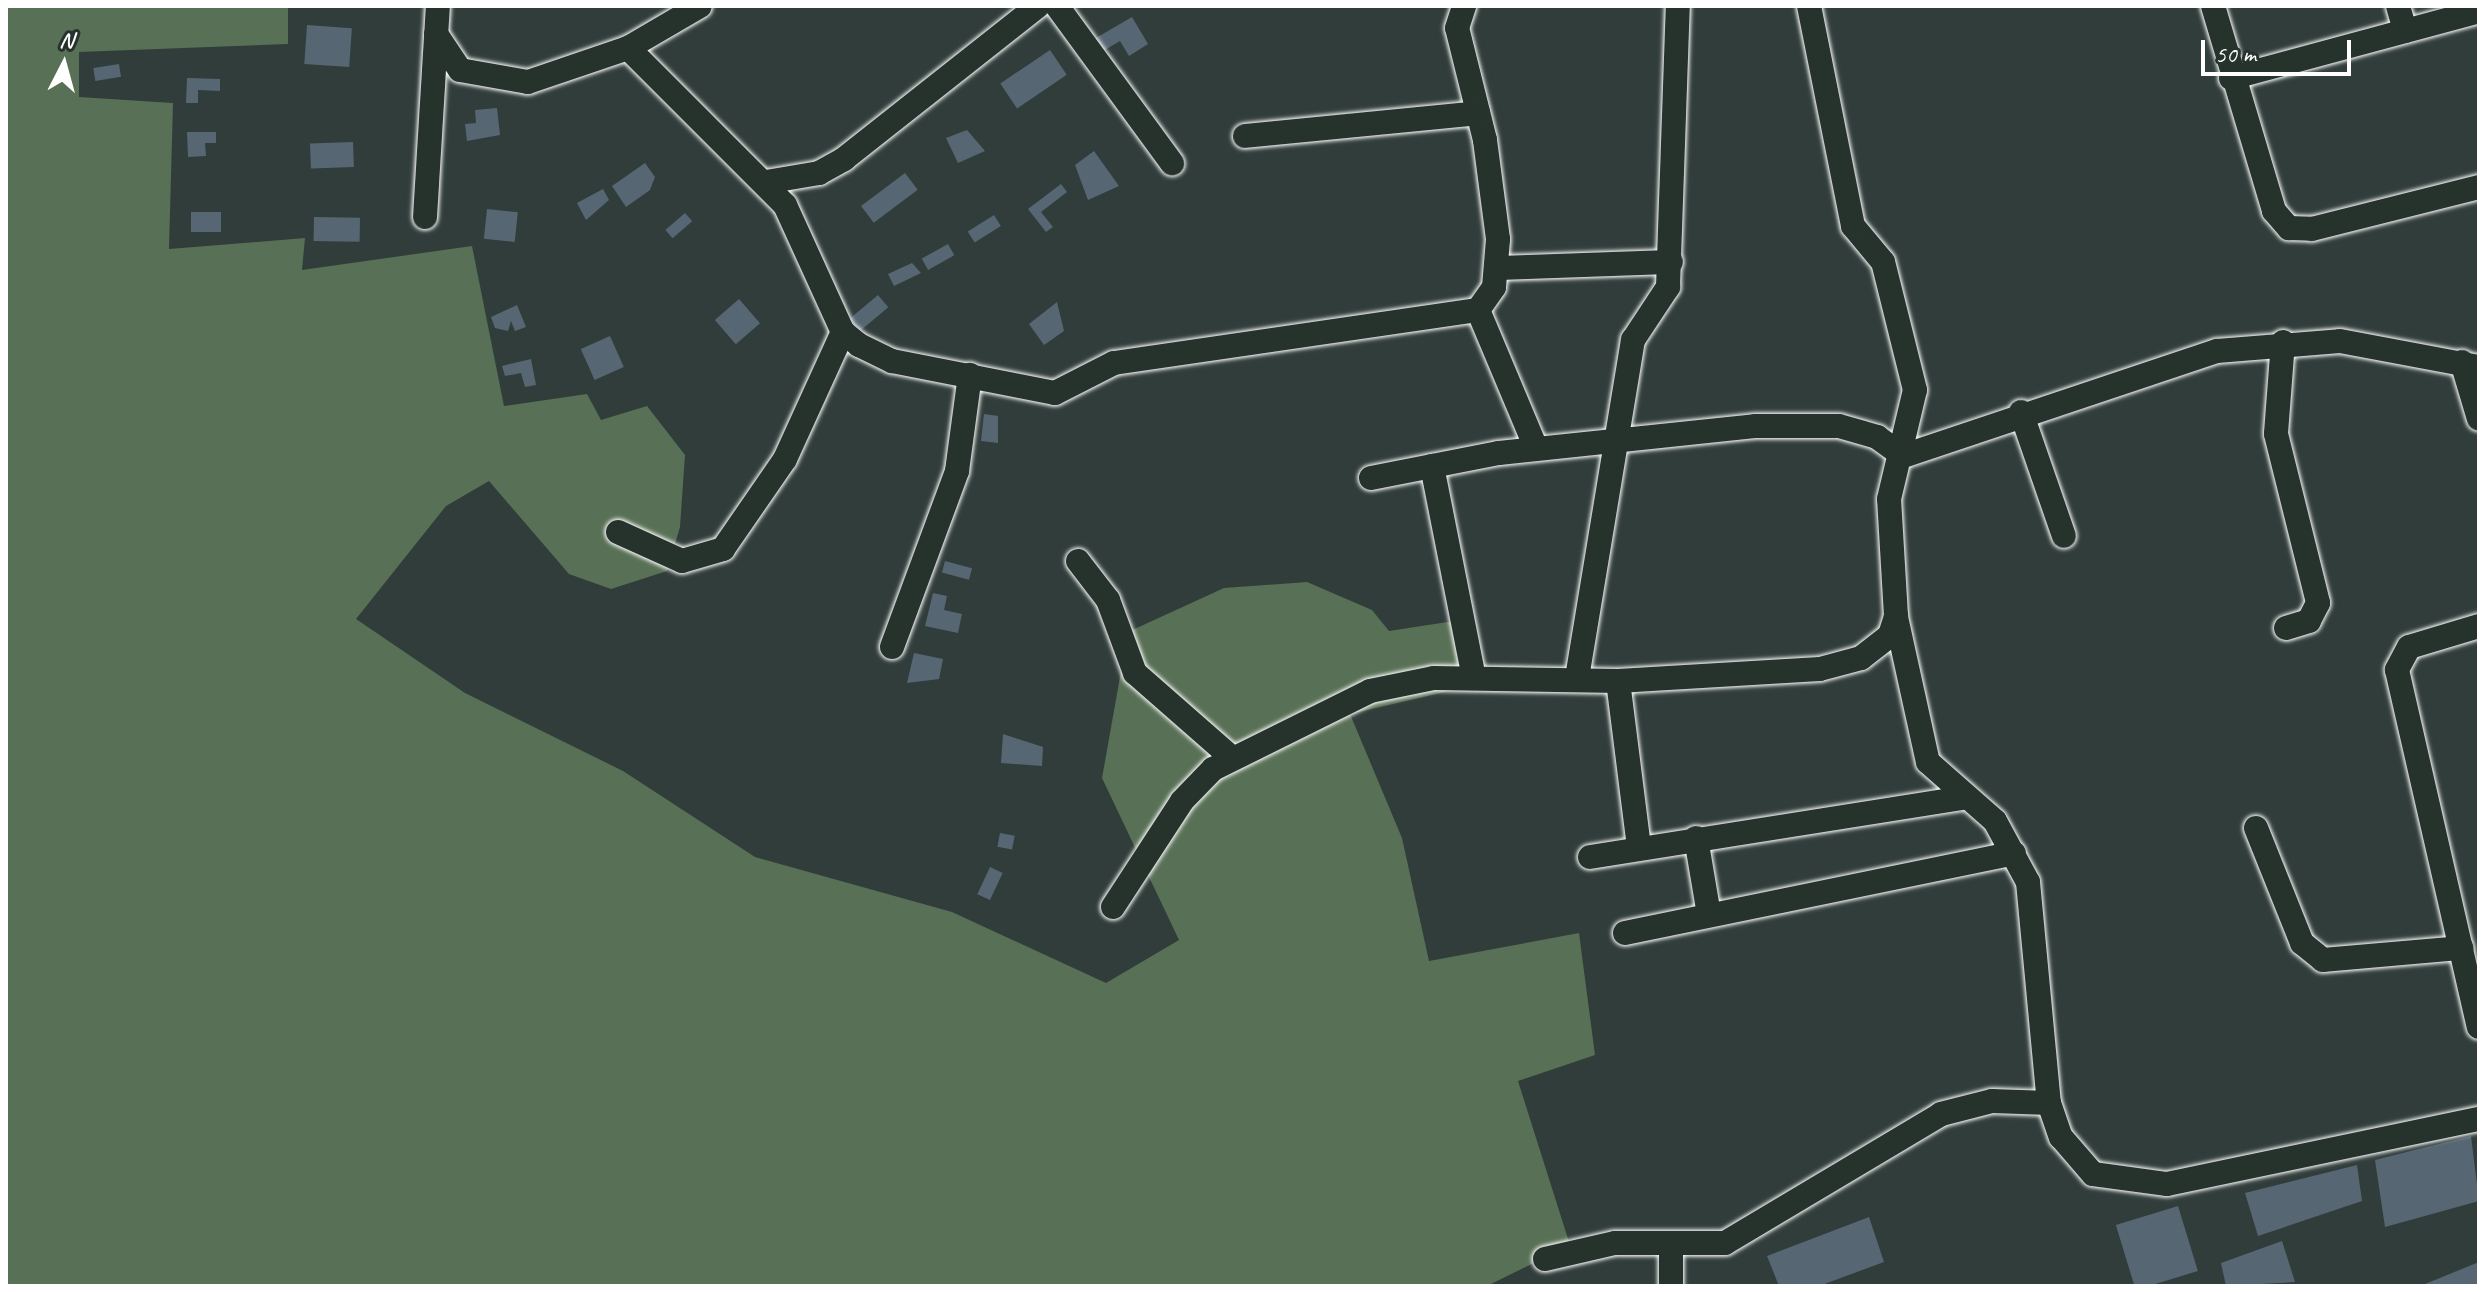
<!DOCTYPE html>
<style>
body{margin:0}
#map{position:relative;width:2485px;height:1292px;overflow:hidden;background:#303d3b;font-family:Caveat,sans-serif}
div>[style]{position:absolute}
.green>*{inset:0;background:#587055}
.building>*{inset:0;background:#566773;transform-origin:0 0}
.roads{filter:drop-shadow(0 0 2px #fff) drop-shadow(0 0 2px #fff)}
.street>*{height:24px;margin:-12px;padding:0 12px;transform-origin:12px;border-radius:12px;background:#26332d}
span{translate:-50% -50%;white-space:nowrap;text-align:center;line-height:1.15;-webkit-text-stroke:7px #26332d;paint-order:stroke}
.frame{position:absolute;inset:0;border:8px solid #fff;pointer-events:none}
.north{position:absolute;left:24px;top:24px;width:80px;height:80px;-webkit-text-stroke:6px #26332d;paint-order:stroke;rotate:6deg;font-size:22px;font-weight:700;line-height:32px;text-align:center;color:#fff}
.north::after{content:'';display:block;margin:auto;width:28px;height:36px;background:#fff;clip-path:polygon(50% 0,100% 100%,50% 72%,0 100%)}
.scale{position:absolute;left:2201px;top:40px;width:150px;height:36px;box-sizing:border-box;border:4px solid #fff;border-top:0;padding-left:10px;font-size:24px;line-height:28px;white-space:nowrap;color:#fff;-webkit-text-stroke:6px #26332d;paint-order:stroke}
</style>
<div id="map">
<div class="green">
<i style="clip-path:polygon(6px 6px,288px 6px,288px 44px,79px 52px,79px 97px,173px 103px,169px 249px,305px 238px,302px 270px,472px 246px,504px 406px,587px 394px,601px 420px,647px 406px,685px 455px,680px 527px,667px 571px,611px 589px,569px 574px,489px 481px,446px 506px,356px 619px,465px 693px,623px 771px,755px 857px,952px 912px,1106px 983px,1179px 940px,1102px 778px,1128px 632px,1224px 588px,1307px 582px,1372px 610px,1389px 631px,1454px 621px,1462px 688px,1350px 714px,1402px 838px,1429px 961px,1579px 933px,1595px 1055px,1518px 1081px,1570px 1245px,1487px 1286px,6px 1286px)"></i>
</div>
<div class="building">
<i style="clip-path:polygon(1132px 17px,1148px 44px,1129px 56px,1120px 41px,1096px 55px,1089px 42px)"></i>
<i style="left:307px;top:25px;width:45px;height:39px;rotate:4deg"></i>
<i style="left:1050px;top:50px;width:30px;height:60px;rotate:56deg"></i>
<i style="left:119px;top:64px;width:13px;height:26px;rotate:81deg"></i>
<i style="clip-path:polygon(187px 78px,220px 79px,220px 91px,198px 90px,198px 103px,186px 103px)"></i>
<i style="clip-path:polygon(497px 108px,500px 135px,467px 141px,465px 124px,476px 123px,475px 110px)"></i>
<i style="clip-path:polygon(967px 130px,985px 151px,958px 163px,946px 138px)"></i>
<i style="clip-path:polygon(187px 132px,216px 132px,216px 143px,205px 143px,206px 156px,188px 157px)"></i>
<i style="left:353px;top:142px;width:25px;height:43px;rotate:88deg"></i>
<i style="clip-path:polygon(1094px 151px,1119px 186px,1088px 200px,1075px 165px)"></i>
<i style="clip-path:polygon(645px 163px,655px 177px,650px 190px,626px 207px,612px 186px)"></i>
<i style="left:905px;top:173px;width:21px;height:55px;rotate:53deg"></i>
<i style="clip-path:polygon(1061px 184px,1067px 192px,1041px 212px,1053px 227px,1046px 232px,1028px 209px)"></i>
<i style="clip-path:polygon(603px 189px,609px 200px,586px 220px,577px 203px)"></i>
<i style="left:487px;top:209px;width:31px;height:30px;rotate:6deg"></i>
<i style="left:191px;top:212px;width:30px;height:20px"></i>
<i style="left:685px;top:213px;width:11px;height:26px;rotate:49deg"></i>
<i style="left:994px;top:215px;width:13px;height:31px;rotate:58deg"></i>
<i style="left:314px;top:217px;width:46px;height:24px;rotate:1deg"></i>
<i style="left:948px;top:244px;width:13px;height:30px;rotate:61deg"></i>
<i style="clip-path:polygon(912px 263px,921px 273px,894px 286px,888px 274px)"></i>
<i style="left:878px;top:295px;width:16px;height:37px;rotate:50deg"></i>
<i style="left:739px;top:299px;width:32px;height:32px;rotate:49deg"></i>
<i style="clip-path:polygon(1057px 302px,1064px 331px,1044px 345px,1029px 324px)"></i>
<i style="clip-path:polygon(517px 305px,526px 327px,515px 331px,511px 321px,508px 331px,495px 328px,491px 317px)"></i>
<i style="left:610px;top:336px;width:34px;height:32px;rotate:66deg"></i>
<i style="clip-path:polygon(531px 359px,536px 385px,525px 387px,521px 373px,505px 376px,502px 366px)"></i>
<i style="clip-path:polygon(984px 414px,998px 416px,998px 443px,981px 441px)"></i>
<i style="left:945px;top:561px;width:28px;height:12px;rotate:15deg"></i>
<i style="clip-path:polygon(933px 593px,947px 596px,944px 610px,962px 614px,958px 633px,925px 626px)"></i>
<i style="clip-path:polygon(914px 653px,943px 659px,939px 679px,907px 683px)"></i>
<i style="clip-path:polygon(1003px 734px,1043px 747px,1042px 766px,1001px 763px)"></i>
<i style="left:1000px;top:833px;width:15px;height:14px;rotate:11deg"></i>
<i style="left:990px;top:867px;width:14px;height:30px;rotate:25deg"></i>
<i style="clip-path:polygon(2471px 1136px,2479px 1201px,2385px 1227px,2375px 1160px)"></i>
<i style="clip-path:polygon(2357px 1165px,2362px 1201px,2258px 1236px,2245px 1193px)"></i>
<i style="left:2178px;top:1206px;width:68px;height:65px;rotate:73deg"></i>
<i style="clip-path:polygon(1869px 1217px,1884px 1262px,1819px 1286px,1779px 1286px,1767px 1256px)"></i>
<i style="clip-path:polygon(2282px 1241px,2295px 1282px,2226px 1286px,2221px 1263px)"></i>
<i style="clip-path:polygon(2479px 1262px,2479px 1286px,2425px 1286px,2425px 1284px)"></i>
</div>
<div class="roads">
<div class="street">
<i style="left:1057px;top:6px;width:195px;rotate:53.8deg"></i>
<i style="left:2213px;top:6px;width:214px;rotate:73.4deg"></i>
<i style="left:2274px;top:211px;width:23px;rotate:49deg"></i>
<i style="left:2289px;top:228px;width:23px;rotate:2deg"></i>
<i style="left:2312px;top:229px;width:172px;rotate:-14.1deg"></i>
<i style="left:2398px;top:6px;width:26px;rotate:74deg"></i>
<i style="left:436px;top:34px;width:43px;rotate:56.3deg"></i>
<i style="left:460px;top:70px;width:69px;rotate:10deg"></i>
<i style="left:528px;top:82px;width:106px;rotate:-18.8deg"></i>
<i style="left:628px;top:48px;width:83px;rotate:-30.3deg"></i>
<i style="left:628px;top:48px;width:222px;rotate:45deg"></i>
<i style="left:785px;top:205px;width:140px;rotate:65.5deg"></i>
<i style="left:843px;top:332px;width:21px;rotate:39deg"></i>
<i style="left:859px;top:345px;width:37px;rotate:26deg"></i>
<i style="left:892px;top:361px;width:166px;rotate:11.1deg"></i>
<i style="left:1055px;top:393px;width:66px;rotate:-27deg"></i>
<i style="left:1114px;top:363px;width:368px;rotate:-8.3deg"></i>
<i style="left:1478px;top:310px;width:28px;rotate:-55deg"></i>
<i style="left:1494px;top:287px;width:48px;rotate:-85.2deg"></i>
<i style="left:1498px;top:239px;width:100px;rotate:-97.5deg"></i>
<i style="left:1485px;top:140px;width:115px;rotate:-104deg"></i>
<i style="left:1457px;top:28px;width:23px;rotate:-72deg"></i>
<i style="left:2231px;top:78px;width:257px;rotate:-15.1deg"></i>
<i style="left:1245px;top:136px;width:234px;rotate:-5.6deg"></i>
<i style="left:766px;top:182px;width:54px;rotate:-9.6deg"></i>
<i style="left:819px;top:173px;width:29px;rotate:-29deg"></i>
<i style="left:844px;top:159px;width:247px;rotate:-38.3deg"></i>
<i style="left:425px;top:217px;width:211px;rotate:-86.5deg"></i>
<i style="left:1497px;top:268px;width:174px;rotate:-2deg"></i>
<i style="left:1478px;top:310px;width:150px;rotate:67.2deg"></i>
<i style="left:2283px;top:342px;width:92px;rotate:94.4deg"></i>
<i style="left:2276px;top:434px;width:174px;rotate:76deg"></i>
<i style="left:2318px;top:603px;width:20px;rotate:117deg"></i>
<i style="left:2309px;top:621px;width:24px;rotate:163deg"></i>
<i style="left:2462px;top:362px;width:59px;rotate:73.4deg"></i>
<i style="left:2021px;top:412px;width:131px;rotate:70.9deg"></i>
<i style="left:1903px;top:456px;width:331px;rotate:-18.5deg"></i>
<i style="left:2217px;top:351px;width:123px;rotate:-4.6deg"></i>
<i style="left:2340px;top:341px;width:141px;rotate:10.6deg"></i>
<i style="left:1432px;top:466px;width:216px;rotate:78.8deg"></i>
<i style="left:1371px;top:478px;width:130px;rotate:-11.1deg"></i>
<i style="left:1499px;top:453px;width:257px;rotate:-6deg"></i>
<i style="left:1755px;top:426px;width:84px"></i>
<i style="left:1839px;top:426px;width:40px;rotate:16deg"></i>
<i style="left:1877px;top:437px;width:32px;rotate:36deg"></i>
<i style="left:618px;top:532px;width:70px;rotate:24.4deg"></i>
<i style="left:682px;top:561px;width:43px;rotate:-16.3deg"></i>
<i style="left:723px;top:549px;width:109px;rotate:-55.4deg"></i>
<i style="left:785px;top:459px;width:140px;rotate:-65.5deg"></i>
<i style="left:1078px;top:561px;width:49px;rotate:52.4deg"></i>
<i style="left:1108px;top:600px;width:78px;rotate:69.7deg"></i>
<i style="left:1135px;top:673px;width:128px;rotate:41.2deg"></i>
<i style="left:1896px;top:617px;width:148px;rotate:77.6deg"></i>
<i style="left:1928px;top:762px;width:89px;rotate:41.4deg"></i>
<i style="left:1995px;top:821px;width:69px;rotate:61.6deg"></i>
<i style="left:2028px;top:882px;width:222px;rotate:84.6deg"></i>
<i style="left:2049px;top:1103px;width:36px;rotate:71deg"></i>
<i style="left:2061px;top:1137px;width:49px;rotate:49.1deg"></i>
<i style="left:2093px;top:1174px;width:75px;rotate:7.7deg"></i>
<i style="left:2167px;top:1184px;width:319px;rotate:-11.8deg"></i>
<i style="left:2479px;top:626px;width:73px;rotate:163.3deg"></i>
<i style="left:2409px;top:647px;width:26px;rotate:118deg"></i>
<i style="left:2397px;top:670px;width:366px;rotate:77.1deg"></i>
<i style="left:892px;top:647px;width:188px;rotate:-69.7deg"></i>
<i style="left:957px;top:471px;width:97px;rotate:-82.3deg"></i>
<i style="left:1577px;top:678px;width:343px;rotate:-80.6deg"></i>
<i style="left:1633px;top:340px;width:64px;rotate:-56.6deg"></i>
<i style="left:1668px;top:287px;width:281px;rotate:-88deg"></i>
<i style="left:1618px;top:681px;width:168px;rotate:82.8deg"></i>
<i style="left:2256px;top:828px;width:124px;rotate:68.2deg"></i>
<i style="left:2302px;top:943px;width:27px;rotate:39deg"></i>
<i style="left:2323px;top:960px;width:139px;rotate:-5deg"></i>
<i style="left:1696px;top:838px;width:78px;rotate:80.4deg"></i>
<i style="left:1590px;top:857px;width:382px;rotate:-9deg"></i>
<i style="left:1113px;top:907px;width:126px;rotate:-56.9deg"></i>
<i style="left:1182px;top:801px;width:45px;rotate:-45.9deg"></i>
<i style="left:1213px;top:769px;width:175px;rotate:-26.4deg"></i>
<i style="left:1370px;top:691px;width:65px;rotate:-11.5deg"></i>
<i style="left:1434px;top:678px;width:184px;rotate:0.9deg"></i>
<i style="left:1618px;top:681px;width:202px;rotate:-3.4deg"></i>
<i style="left:1820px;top:669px;width:42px;rotate:-15deg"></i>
<i style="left:1861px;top:658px;width:37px;rotate:-38deg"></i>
<i style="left:1890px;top:635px;width:20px;rotate:-72deg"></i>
<i style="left:1896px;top:616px;width:117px;rotate:-93.4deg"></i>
<i style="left:1889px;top:499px;width:112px;rotate:-76.6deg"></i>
<i style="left:1915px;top:390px;width:132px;rotate:-104deg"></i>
<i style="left:1883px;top:262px;width:47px;rotate:-129.8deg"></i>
<i style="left:1853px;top:226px;width:224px;rotate:-101.3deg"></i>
<i style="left:1625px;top:933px;width:397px;rotate:-11.6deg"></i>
<i style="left:1671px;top:1246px;width:40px;rotate:90deg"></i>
<i style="left:1545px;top:1259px;width:72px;rotate:-12.9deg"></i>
<i style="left:1615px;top:1243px;width:110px"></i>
<i style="left:1725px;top:1243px;width:252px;rotate:-30.8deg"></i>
<i style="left:1941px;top:1114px;width:53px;rotate:-14.3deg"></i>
<i style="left:1992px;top:1101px;width:57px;rotate:2deg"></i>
</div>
</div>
<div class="frame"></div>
<div class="north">N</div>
<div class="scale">50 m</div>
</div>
